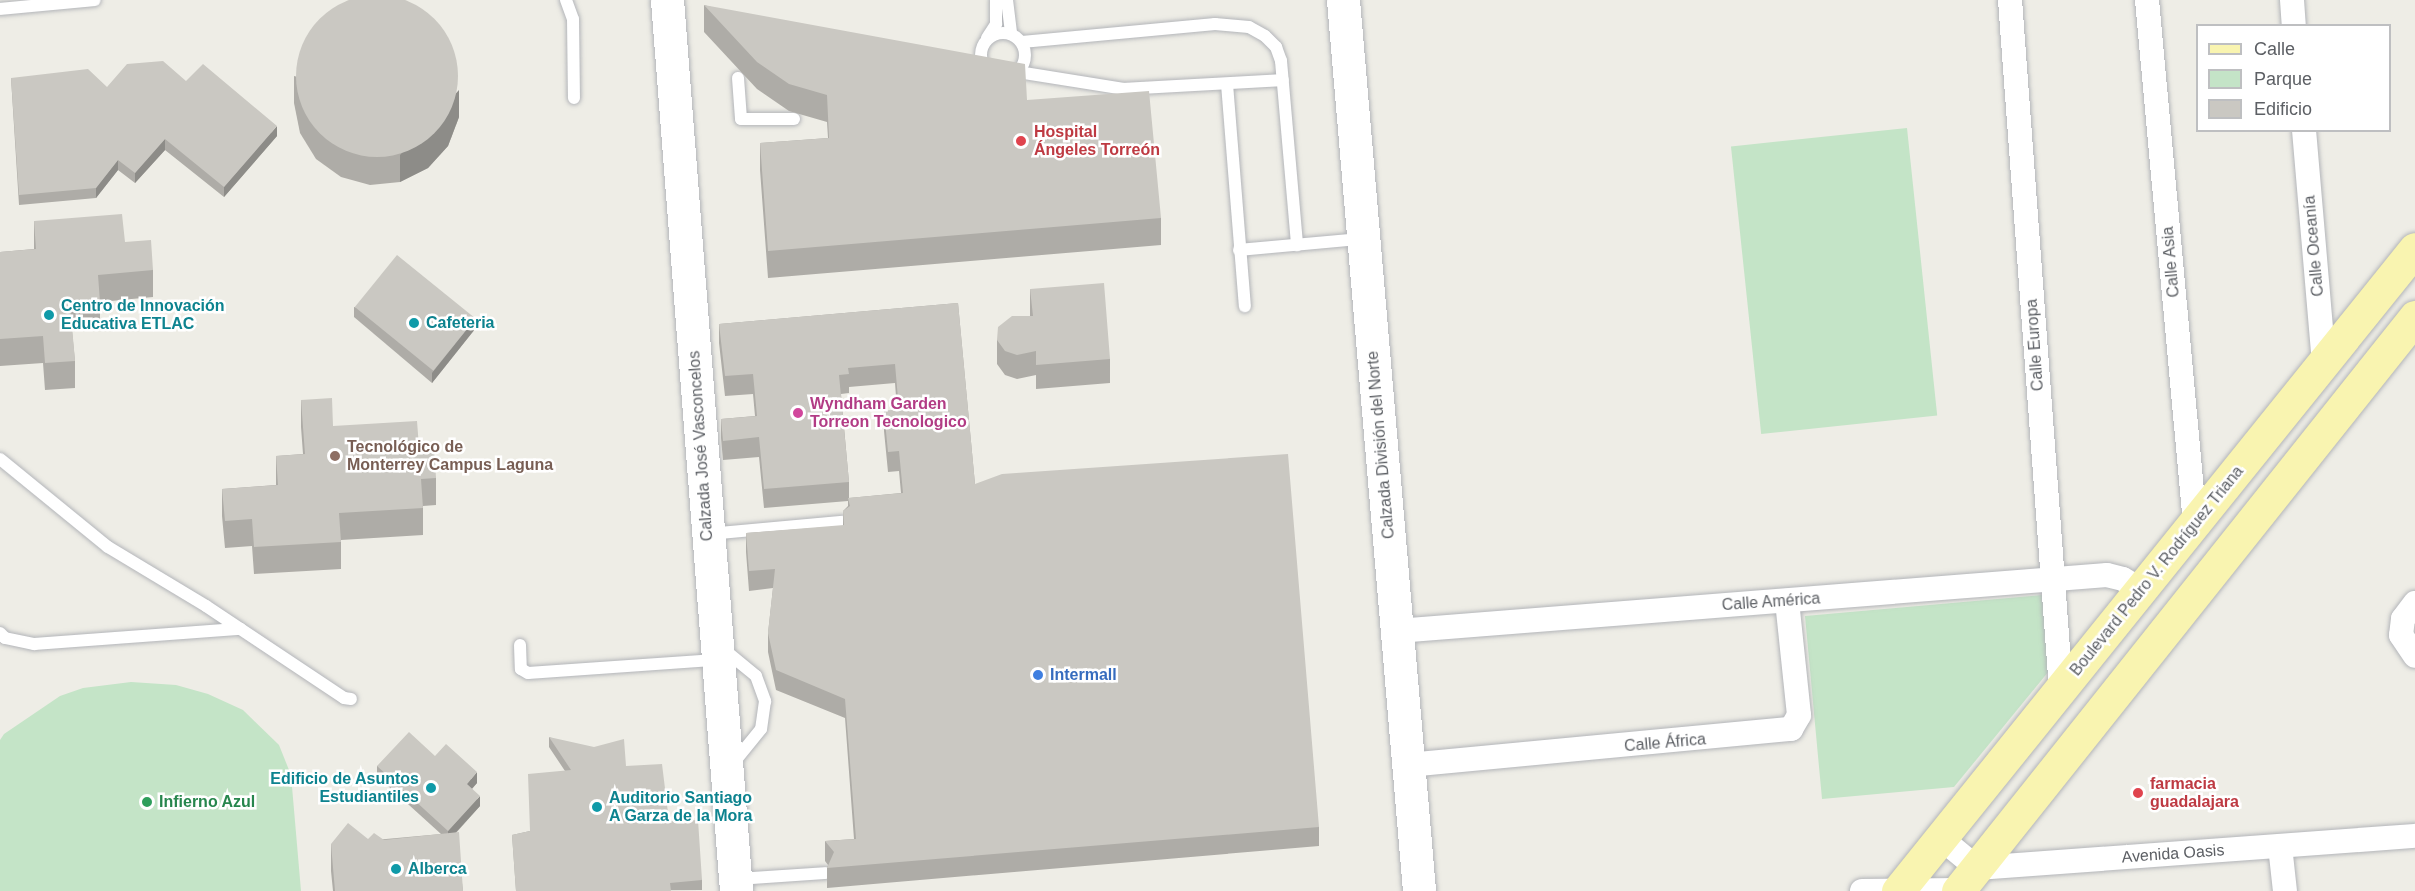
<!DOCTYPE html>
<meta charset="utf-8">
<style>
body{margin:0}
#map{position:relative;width:2415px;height:891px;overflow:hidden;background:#eeede6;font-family:Helvetica,sans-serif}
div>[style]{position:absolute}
.green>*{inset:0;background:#c4e4c7;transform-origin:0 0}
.roads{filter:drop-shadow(0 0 2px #b3b5b9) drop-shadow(0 0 2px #b3b5b9)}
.lane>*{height:12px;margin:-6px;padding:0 6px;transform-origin:6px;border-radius:6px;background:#fff}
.lane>.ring{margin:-6px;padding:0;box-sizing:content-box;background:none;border:12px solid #fff;border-radius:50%}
.street>*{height:24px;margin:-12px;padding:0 12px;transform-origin:12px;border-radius:12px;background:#fff}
.secondary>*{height:33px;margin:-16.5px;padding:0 16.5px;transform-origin:16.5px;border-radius:16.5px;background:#fff}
.primary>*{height:33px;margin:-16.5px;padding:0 16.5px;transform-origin:16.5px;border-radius:16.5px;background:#f9f4b0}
.wall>*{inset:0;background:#aeaca7}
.shaded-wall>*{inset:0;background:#8d8c88}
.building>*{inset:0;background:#cac8c2;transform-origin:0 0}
.round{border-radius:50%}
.dots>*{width:16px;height:16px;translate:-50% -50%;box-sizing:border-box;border:3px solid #fff;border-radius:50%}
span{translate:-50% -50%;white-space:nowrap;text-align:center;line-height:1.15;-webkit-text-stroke:5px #fff;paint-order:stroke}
.health-label{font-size:16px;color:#be3a42;font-weight:700}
.left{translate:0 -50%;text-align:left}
.street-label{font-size:16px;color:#5d6065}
.culture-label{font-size:16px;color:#0d838f;font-weight:700}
.right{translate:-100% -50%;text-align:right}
.hotel-label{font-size:16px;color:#b23c85;font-weight:700}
.education-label{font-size:16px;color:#785e54;font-weight:700}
.shop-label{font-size:16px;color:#366cbe;font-weight:700}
.leisure-label{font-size:16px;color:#27864d;font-weight:700}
.legend{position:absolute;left:2196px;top:24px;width:195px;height:108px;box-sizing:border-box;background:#fff;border:2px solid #bebfc1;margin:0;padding:8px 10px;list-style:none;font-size:18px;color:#5d6065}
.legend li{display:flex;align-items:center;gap:12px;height:30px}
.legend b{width:30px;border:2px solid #bebfc1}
</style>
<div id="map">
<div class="green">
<i style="left:1907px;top:128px;width:289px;height:177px;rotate:84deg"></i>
<i style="clip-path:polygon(2042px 595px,2049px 671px,1954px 787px,1822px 799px,1805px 616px)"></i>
<i style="clip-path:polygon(131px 682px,176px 685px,208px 694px,243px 710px,279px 745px,291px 775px,301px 891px,0 891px,0 740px,4px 734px,60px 696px,83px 688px)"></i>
</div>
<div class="roads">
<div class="lane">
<i style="left:566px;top:0;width:20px;rotate:70deg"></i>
<i style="left:573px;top:19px;width:79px;rotate:89.3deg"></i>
<i style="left:1007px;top:0;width:34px;rotate:83deg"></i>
<i style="left:0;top:9px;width:95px;rotate:-5.4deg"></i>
<i class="ring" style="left:981px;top:33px;width:32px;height:32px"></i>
<i style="left:987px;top:38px;width:17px;rotate:-57deg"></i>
<i style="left:996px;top:24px;width:24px;rotate:-90deg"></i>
<i style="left:1022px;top:42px;width:194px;rotate:-5.3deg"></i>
<i style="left:1215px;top:24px;width:34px;rotate:5deg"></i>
<i style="left:1249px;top:27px;width:18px;rotate:29deg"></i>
<i style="left:1265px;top:36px;width:16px;rotate:45deg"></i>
<i style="left:1276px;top:47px;width:15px;rotate:70deg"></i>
<i style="left:1281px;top:61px;width:185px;rotate:85deg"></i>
<i style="left:1018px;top:72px;width:107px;rotate:9.1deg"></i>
<i style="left:1124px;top:89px;width:159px;rotate:-3.2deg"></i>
<i style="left:738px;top:78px;width:41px;rotate:85.8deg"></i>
<i style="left:741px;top:119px;width:53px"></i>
<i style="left:1227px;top:84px;width:223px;rotate:85.4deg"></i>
<i style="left:1239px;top:250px;width:122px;rotate:-5.2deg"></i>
<i style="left:0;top:459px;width:139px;rotate:39.2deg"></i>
<i style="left:108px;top:547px;width:114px;rotate:31deg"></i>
<i style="left:206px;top:606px;width:166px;rotate:33.7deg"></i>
<i style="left:344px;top:698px;width:7px;rotate:8deg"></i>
<i style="left:709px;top:534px;width:134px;rotate:-5.2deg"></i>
<i style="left:0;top:633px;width:7px;rotate:45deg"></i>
<i style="left:5px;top:638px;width:30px;rotate:12deg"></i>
<i style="left:34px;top:644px;width:207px;rotate:-4.2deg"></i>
<i style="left:520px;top:645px;width:24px;rotate:88deg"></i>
<i style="left:521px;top:669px;width:8px;rotate:30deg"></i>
<i style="left:528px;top:673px;width:188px;rotate:-4deg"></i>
<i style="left:722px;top:648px;width:44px;rotate:39.5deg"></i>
<i style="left:756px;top:676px;width:27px;rotate:70deg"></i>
<i style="left:765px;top:701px;width:28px;rotate:98deg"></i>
<i style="left:761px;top:729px;width:48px;rotate:129deg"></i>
<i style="left:736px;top:879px;width:90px;rotate:-3.8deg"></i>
</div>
<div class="street">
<i style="left:2010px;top:0;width:692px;rotate:85.77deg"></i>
<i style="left:2147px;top:0;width:525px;rotate:84.76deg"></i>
<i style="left:2292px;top:0;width:26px;rotate:86deg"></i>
<i style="left:2304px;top:130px;width:233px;rotate:85.1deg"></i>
<i style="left:2415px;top:603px;width:20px;rotate:127deg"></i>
<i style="left:2403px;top:619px;width:16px;rotate:97deg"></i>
<i style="left:2401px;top:635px;width:25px;rotate:56deg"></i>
<i style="left:1397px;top:631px;width:712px;rotate:-4.51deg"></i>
<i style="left:2107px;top:575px;width:16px;rotate:14deg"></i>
<i style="left:2123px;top:579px;width:21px;rotate:31deg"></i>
<i style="left:1408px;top:765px;width:385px;rotate:-5.4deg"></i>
<i style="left:1791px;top:729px;width:16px;rotate:-60deg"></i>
<i style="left:1799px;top:715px;width:115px;rotate:-96deg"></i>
<i style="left:1942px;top:839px;width:45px;rotate:39.6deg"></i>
<i style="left:1977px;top:868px;width:439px;rotate:-4.2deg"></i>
<i style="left:2280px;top:846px;width:45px;rotate:83.7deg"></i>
<i style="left:1862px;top:891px;width:97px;rotate:-0.6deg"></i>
</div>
<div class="secondary">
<i style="left:667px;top:0;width:894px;rotate:85.57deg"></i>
<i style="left:1343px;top:0;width:894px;rotate:85.12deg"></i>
</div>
<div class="primary">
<i style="left:1898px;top:891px;width:824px;rotate:-51.16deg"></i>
<i style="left:1958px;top:891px;width:734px;rotate:-51.47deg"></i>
</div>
</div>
<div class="wall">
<i style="clip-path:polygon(704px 5px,1027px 100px,1161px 218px,1161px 245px,768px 278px,760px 170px,760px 143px,828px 138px,827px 122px,789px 111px,757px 89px,704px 32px)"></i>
<i style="clip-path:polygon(294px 76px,459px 117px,448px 146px,428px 168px,400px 182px,370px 185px,341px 177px,316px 159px,300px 133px,294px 103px)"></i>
<i style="clip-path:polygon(11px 78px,107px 87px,186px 81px,277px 136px,224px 197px,165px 150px,135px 183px,118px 170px,96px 198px,19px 205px)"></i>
<i style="clip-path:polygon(34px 221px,125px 242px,153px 270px,153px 297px,100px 302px,100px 329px,72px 331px,75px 361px,75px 388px,45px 390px,43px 363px,0 366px,0 252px,34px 249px)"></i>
<i style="clip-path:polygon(1030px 289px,1110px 359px,1110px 383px,1036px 389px,1036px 375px,1017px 379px,1005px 375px,997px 364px,997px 340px,1030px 316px)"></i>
<i style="clip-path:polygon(evenodd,958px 303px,975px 484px,1319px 827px,1319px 846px,827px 888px,827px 868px,828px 865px,825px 861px,825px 841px,854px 839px,845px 718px,776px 690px,768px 652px,768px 633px,773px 588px,749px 591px,746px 552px,746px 533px,843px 526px,843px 511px,848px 506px,848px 501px,764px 508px,759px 457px,723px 460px,721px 438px,721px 419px,755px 416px,753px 394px,725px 396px,719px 343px,719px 324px,958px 303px,895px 383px,897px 410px,884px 411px,884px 431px,888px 472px,899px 471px,901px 493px,849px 498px,849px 482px,841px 394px,849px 393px,849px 387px,895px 383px)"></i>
<i style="clip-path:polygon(354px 307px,475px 329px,432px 383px,354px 317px)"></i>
<i style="clip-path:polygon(301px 400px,333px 426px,419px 447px,436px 478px,436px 505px,423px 506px,423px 535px,341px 540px,341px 569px,254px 574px,252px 546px,225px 548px,222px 516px,222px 489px,276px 485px,276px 456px,303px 454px,301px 427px)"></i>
<i style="clip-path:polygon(549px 737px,626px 766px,669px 821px,702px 880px,702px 890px,516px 891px,512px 835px,530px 831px,565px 771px,549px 747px)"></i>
<i style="clip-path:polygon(435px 756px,477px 783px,472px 789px,480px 806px,456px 833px,463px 891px,333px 891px,331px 871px,331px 844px,441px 834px,377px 776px,377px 766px)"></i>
</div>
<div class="shaded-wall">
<i style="clip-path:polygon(459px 90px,459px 117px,448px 146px,428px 168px,400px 182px,400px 155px)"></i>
<i style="clip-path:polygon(277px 126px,277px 136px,224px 197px,224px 187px)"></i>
<i style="clip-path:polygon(165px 139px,165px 150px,135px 183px,135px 173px)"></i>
<i style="clip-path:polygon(118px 160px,118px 170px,96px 198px,96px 188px)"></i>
<i style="clip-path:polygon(475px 319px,475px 329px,432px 383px,432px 373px)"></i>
<i style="clip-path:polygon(477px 772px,477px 783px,467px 794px,467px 784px)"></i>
<i style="clip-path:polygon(480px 796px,480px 806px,448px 841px,448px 831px)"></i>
</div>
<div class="building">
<i class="round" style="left:296px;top:-5px;width:162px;height:162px"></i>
<i style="clip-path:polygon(704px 5px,1025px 64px,1027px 100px,1149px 91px,1161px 218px,768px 251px,760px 143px,829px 138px,827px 95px,789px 84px,757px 62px)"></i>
<i style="clip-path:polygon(163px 61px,186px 81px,203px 64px,277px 126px,224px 187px,165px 139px,135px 173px,118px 160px,96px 188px,19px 195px,11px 78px,88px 69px,107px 87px,127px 64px)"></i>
<i style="clip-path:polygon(122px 214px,125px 242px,151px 240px,153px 270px,98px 275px,100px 302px,70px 304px,75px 361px,45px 363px,43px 336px,0 339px,0 252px,36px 249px,34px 221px)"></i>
<i style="left:397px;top:255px;width:101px;height:67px;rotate:39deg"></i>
<i style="clip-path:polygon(1104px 283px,1110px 359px,1036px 365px,1036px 351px,1017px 355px,1005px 351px,997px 340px,998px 327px,1012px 316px,1033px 316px,1030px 289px)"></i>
<i style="clip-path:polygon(958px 303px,975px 484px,1002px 474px,1288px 454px,1319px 827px,827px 868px,834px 852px,825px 841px,856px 839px,845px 699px,776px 670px,768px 633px,775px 569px,749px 571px,746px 533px,844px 525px,843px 511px,850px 506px,848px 498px,903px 493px,899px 451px,888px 452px,884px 411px,899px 410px,895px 364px,848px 368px,849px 374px,839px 375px,849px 482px,764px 489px,759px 437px,723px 441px,721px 419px,757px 416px,753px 374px,725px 376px,719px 324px)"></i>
<i style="clip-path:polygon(332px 398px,333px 426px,417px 421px,419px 447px,434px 446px,436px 478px,421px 479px,423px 508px,339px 513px,341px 542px,254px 547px,252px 519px,225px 521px,222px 489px,278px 485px,276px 456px,305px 454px,301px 400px)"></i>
<i style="clip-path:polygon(409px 732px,435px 756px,446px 744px,477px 772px,467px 784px,480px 796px,448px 831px,377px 766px)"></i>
<i style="clip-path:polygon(549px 737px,594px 747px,624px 739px,626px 766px,662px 764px,669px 821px,698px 820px,702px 880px,670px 883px,671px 891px,516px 891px,512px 835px,530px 831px,528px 774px,571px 770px)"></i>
<i style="clip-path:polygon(348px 823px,368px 839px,374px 833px,384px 840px,459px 832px,463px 891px,335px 891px,331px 844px)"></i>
</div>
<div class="dots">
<i style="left:1021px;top:141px;background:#e0444e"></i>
<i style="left:49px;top:315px;background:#0f9aa8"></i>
<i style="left:414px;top:323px;background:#0f9aa8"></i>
<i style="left:798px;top:413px;background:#d1479c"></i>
<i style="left:335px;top:456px;background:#8d6e63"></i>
<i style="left:1038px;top:675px;background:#3f7fe0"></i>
<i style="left:431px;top:788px;background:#0f9aa8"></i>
<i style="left:2138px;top:793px;background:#e0444e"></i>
<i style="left:147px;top:802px;background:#2e9e5b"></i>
<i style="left:597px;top:807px;background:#0f9aa8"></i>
<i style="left:396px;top:869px;background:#0f9aa8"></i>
</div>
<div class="health-label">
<span class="left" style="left:1034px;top:141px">Hospital<br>Ángeles Torreón</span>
<span class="left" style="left:2150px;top:793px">farmacia<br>guadalajara</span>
</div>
<div class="street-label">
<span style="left:2314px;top:246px;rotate:-95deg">Calle Oceanía</span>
<span style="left:2171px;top:262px;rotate:-95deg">Calle Asia</span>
<span style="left:2035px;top:345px;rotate:-94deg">Calle Europa</span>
<span style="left:1381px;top:445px;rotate:-95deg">Calzada División del Norte</span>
<span style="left:701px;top:446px;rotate:-94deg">Calzada José Vasconcelos</span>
<span style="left:2157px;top:571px;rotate:-51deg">Boulevard Pedro V. Rodríguez Triana</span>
<span style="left:1771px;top:602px;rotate:-4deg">Calle América</span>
<span style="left:1665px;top:743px;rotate:-5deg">Calle África</span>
<span style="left:2173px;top:854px;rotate:-4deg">Avenida Oasis</span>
</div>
<div class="culture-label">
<span class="left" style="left:61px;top:315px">Centro de Innovación<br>Educativa ETLAC</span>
<span class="left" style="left:426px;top:323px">Cafeteria</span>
<span class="right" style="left:419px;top:788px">Edificio de Asuntos<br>Estudiantiles</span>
<span class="left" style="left:609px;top:807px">Auditorio Santiago<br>A Garza de la Mora</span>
<span class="left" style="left:408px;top:869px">Alberca</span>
</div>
<div class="hotel-label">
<span class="left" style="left:810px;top:413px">Wyndham Garden<br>Torreon Tecnologico</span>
</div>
<div class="education-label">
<span class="left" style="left:347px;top:456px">Tecnológico de<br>Monterrey Campus Laguna</span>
</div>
<div class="shop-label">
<span class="left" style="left:1050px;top:675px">Intermall</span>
</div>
<div class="leisure-label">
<span class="left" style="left:159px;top:802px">Infierno Azul</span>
</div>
<ul class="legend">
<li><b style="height:8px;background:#f9f4b0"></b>Calle</li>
<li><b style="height:16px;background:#c4e4c7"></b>Parque</li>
<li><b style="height:16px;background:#cac8c2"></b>Edificio</li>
</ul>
</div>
